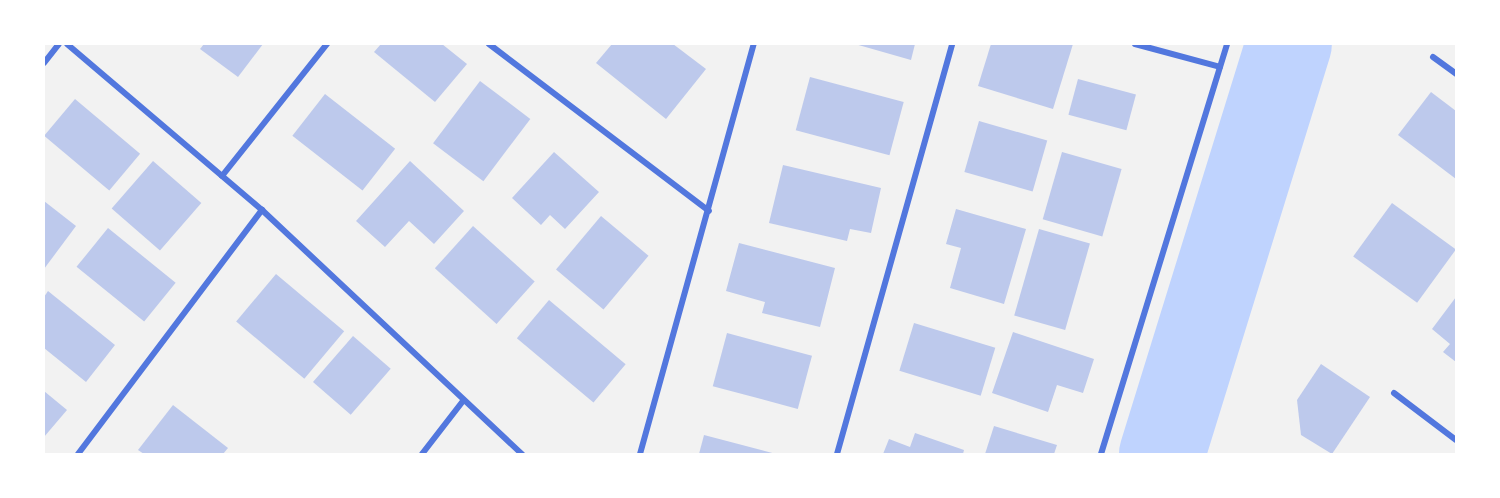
<!DOCTYPE html>
<style>
body{margin:0}
#map{position:relative;width:1500px;height:498px;overflow:hidden;background:#f2f2f2;font-family:Literata,serif}
div>[style]{position:absolute}
.river>*{height:86px;margin:-43px;padding:0 43px;transform-origin:43px;border-radius:43px;background:#bfd3fe}
.building>*{inset:0;background:#bdc9ec;transform-origin:0 0}
.minor>*{height:6px;margin:-3px;padding:0 3px;transform-origin:3px;border-radius:3px;background:#5277de}
span{translate:-50% -50%;white-space:nowrap;text-align:center;line-height:1.15;-webkit-text-stroke:4.5px #fff;paint-order:stroke}
.frame{position:absolute;inset:0;border:45px solid #fff;pointer-events:none}
</style>
<div id="map">
<div class="river">
<i style="left:1162px;top:454px;width:429px;rotate:-72.8deg"></i>
</div>
<div class="building">
<i style="clip-path:polygon(204px 44px,263px 44px,238px 77px,200px 49px)"></i>
<i style="clip-path:polygon(381px 44px,442px 44px,467px 64px,435px 102px,374px 52px)"></i>
<i style="clip-path:polygon(612px 44px,673px 44px,706px 69px,666px 119px,596px 63px)"></i>
<i style="clip-path:polygon(855px 44px,915px 44px,911px 60px)"></i>
<i style="clip-path:polygon(991px 44px,1073px 44px,1053px 109px,978px 86px)"></i>
<i style="left:810px;top:77px;width:97px;height:55px;rotate:15deg"></i>
<i style="left:1078px;top:79px;width:60px;height:37px;rotate:15deg"></i>
<i style="left:480px;top:81px;width:63px;height:78px;rotate:37deg"></i>
<i style="clip-path:polygon(1431px 92px,1456px 111px,1456px 179px,1398px 135px)"></i>
<i style="left:325px;top:94px;width:89px;height:53px;rotate:38deg"></i>
<i style="left:75px;top:99px;width:85px;height:48px;rotate:40deg"></i>
<i style="left:979px;top:121px;width:71px;height:53px;rotate:16deg"></i>
<i style="clip-path:polygon(554px 152px,599px 192px,565px 229px,550px 215px,541px 225px,512px 198px)"></i>
<i style="left:1062px;top:152px;width:62px;height:70px;rotate:16deg"></i>
<i style="left:153px;top:161px;width:64px;height:63px;rotate:41deg"></i>
<i style="clip-path:polygon(410px 161px,464px 211px,434px 244px,409px 221px,385px 247px,356px 221px)"></i>
<i style="clip-path:polygon(783px 165px,881px 188px,871px 233px,850px 229px,847px 241px,769px 223px)"></i>
<i style="clip-path:polygon(44px 201px,76px 226px,44px 269px)"></i>
<i style="left:1392px;top:203px;width:79px;height:66px;rotate:36deg"></i>
<i style="clip-path:polygon(956px 209px,1026px 229px,1004px 304px,950px 288px,961px 248px,946px 244px)"></i>
<i style="left:601px;top:216px;width:62px;height:70px;rotate:40deg"></i>
<i style="left:473px;top:226px;width:83px;height:57px;rotate:42deg"></i>
<i style="left:108px;top:228px;width:87px;height:50px;rotate:39deg"></i>
<i style="left:1039px;top:229px;width:53px;height:90px;rotate:16deg"></i>
<i style="clip-path:polygon(739px 243px,835px 268px,820px 327px,762px 313px,765px 302px,726px 291px)"></i>
<i style="left:276px;top:274px;width:89px;height:62px;rotate:40deg"></i>
<i style="clip-path:polygon(48px 291px,115px 345px,86px 382px,44px 348px,44px 297px)"></i>
<i style="clip-path:polygon(1456px 297px,1456px 362px,1443px 352px,1450px 344px,1432px 329px)"></i>
<i style="left:549px;top:300px;width:100px;height:50px;rotate:40deg"></i>
<i style="left:914px;top:323px;width:85px;height:50px;rotate:17deg"></i>
<i style="clip-path:polygon(1013px 332px,1094px 359px,1083px 393px,1057px 385px,1048px 412px,992px 393px)"></i>
<i style="left:727px;top:333px;width:88px;height:55px;rotate:15deg"></i>
<i style="left:353px;top:336px;width:50px;height:61px;rotate:41deg"></i>
<i style="clip-path:polygon(1321px 364px,1370px 397px,1332px 454px,1301px 435px,1297px 400px)"></i>
<i style="clip-path:polygon(44px 391px,67px 410px,44px 437px)"></i>
<i style="clip-path:polygon(173px 405px,228px 448px,223px 454px,144px 454px,138px 450px)"></i>
<i style="clip-path:polygon(994px 426px,1057px 445px,1054px 454px,985px 454px)"></i>
<i style="clip-path:polygon(915px 433px,964px 450px,963px 454px,883px 454px,889px 439px,910px 447px)"></i>
<i style="clip-path:polygon(704px 435px,776px 454px,699px 454px)"></i>
</div>
<div class="minor">
<i style="left:67px;top:44px;width:256px;rotate:40.4deg"></i>
<i style="left:262px;top:210px;width:357px;rotate:43.2deg"></i>
<i style="left:489px;top:44px;width:276px;rotate:37.2deg"></i>
<i style="left:1135px;top:44px;width:88px;rotate:15.1deg"></i>
<i style="left:1433px;top:57px;width:29px;rotate:36deg"></i>
<i style="left:44px;top:63px;width:24px;rotate:-52deg"></i>
<i style="left:222px;top:176px;width:169px;rotate:-51.5deg"></i>
<i style="left:1394px;top:393px;width:78px;rotate:37.2deg"></i>
<i style="left:78px;top:454px;width:306px;rotate:-53deg"></i>
<i style="left:422px;top:454px;width:67px;rotate:-52.3deg"></i>
<i style="left:640px;top:454px;width:426px;rotate:-74.5deg"></i>
<i style="left:837px;top:454px;width:426px;rotate:-74.3deg"></i>
<i style="left:1101px;top:454px;width:429px;rotate:-72.9deg"></i>
</div>
<div class="frame"></div>
</div>
